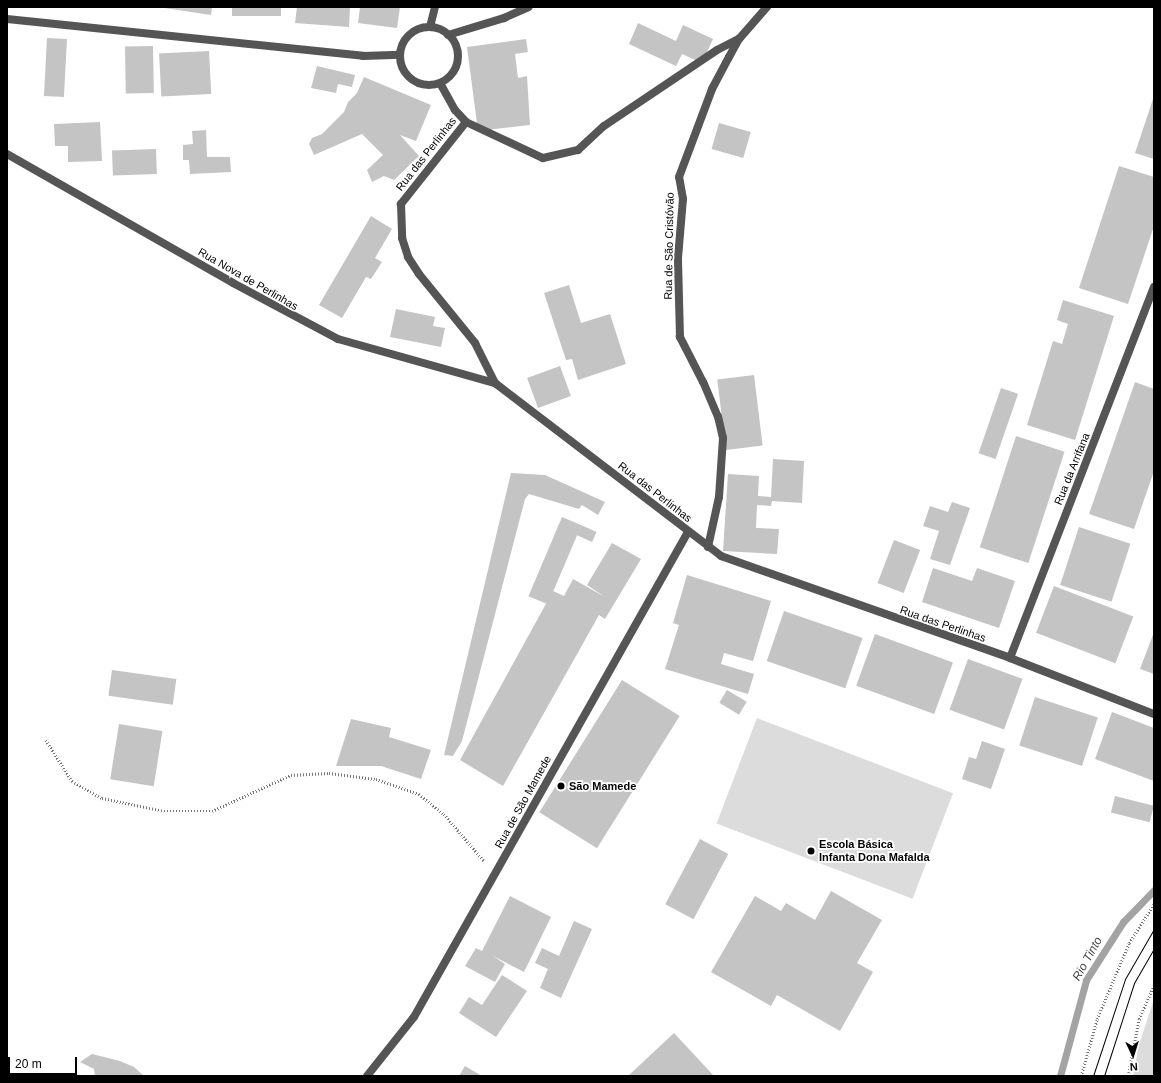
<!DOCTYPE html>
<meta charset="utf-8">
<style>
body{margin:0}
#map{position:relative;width:1161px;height:1083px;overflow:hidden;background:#fff;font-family:Helvetica,sans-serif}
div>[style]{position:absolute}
.green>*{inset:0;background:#dcdcdc;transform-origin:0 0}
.stream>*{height:7px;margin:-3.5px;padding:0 3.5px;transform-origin:3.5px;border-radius:3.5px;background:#a3a3a3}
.building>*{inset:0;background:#c4c4c4;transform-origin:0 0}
.path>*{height:2.5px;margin-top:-1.25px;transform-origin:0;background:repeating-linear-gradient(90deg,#777 0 1px,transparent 0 3px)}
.minor>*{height:8px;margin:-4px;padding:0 4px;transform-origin:4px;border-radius:4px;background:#555}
.minor>.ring{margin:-4px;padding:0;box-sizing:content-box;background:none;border:8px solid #555;border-radius:50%}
.tram>*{height:1px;margin:-0.5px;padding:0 0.5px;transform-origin:0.5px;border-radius:0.5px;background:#000}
.dots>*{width:11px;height:11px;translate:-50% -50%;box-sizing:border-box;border:2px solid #fff;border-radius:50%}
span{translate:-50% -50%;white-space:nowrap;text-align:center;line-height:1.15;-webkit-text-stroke:3.5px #fff;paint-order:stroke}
.street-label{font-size:11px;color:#000}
.poi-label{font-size:11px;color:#000;font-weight:700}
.left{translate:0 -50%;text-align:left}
.water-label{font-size:12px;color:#444;font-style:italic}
.frame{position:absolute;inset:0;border:8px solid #000;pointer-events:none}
.north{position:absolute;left:1113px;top:1035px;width:40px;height:40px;-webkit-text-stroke:3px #fff;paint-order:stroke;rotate:176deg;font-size:11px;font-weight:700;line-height:16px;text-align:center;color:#000}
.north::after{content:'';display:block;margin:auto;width:14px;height:18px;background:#000;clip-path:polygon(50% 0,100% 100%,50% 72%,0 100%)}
.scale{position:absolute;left:8px;top:1057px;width:69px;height:18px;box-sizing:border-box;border:2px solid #000;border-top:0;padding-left:5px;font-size:12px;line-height:14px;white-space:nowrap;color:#000;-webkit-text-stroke:3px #fff;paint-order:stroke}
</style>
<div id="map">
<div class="green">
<i style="left:757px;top:718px;width:210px;height:113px;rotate:21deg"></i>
<i style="clip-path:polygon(1154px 999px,1153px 1076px,1133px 1076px,1139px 1045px)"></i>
</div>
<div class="stream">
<i style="left:1060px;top:1076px;width:99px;rotate:-74.8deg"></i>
<i style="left:1086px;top:980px;width:69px;rotate:-57.5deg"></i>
<i style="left:1123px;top:922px;width:45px;rotate:-45.9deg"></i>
</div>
<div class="building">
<i style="clip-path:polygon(158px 7px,212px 7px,211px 15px)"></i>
<i style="left:232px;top:7px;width:49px;height:9px"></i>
<i style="clip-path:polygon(297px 7px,350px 7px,349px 27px,295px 23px)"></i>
<i style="clip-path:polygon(360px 7px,400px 7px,397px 28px,358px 23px)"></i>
<i style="clip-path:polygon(638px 23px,676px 41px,683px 25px,713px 39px,702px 63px,682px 54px,676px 66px,629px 44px)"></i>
<i style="left:47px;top:38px;width:20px;height:58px;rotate:3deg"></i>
<i style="clip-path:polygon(526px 39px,528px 52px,515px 54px,518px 78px,527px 76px,530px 125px,478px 131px,467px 47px)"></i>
<i style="left:153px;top:46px;width:47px;height:28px;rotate:89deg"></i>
<i style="left:209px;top:51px;width:43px;height:50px;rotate:87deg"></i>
<i style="clip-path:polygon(317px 66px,355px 75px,352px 87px,338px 84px,336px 93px,311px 88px)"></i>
<i style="clip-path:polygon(364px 77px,431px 105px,416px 141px,400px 135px,419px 156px,394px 180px,384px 176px,372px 182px,367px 170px,383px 155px,362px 134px,314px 155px,309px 144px,312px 138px,322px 134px,344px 112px,348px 102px,357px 93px)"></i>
<i style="clip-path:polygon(1154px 96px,1154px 159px,1135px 153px)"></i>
<i style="clip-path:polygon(100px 122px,102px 161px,68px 162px,68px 146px,55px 146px,54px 124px)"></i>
<i style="left:719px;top:123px;width:33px;height:27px;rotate:16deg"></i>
<i style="clip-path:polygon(206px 130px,207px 157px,230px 157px,231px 172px,190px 174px,189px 160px,183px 160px,183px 145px,193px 144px,192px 131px)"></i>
<i style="left:156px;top:149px;width:25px;height:44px;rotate:88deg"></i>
<i style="clip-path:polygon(1119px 166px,1154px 177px,1154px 226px,1128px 304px,1079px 288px)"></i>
<i style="clip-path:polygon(371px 216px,392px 229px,375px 258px,382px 262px,371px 279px,366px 277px,342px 318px,319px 305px)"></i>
<i style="clip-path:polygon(569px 285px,581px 323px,610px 314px,626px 364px,578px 380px,572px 359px,566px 360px,544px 293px)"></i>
<i style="clip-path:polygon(1063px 300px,1114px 316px,1075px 440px,1027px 425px,1053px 341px,1062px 344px,1068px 324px,1057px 320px)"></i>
<i style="clip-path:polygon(396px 309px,435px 317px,433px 326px,445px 328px,441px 347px,390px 337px)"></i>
<i style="left:560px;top:366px;width:32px;height:35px;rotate:70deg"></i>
<i style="left:754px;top:375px;width:71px;height:37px;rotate:83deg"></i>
<i style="clip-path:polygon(1135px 382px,1154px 389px,1154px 471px,1134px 529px,1089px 514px)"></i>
<i style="left:1001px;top:388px;width:18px;height:69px;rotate:19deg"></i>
<i style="left:1016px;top:436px;width:51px;height:117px;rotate:18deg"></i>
<i style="clip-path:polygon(773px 459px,804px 461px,802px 503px,772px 501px,771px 506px,757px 505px,756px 528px,779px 529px,777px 554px,723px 551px,728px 474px,759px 476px,758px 496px,771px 497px)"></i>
<i style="clip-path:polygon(511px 473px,545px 475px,605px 502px,598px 515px,582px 505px,579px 509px,529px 494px,525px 499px,462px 741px,453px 756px,444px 755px)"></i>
<i style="clip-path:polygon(952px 502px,970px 508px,950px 565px,930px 559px,939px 531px,923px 526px,930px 506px,948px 512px)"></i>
<i style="left:562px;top:517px;width:21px;height:86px;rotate:23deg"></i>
<i style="left:581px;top:525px;width:17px;height:11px;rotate:24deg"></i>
<i style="left:1079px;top:527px;width:54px;height:61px;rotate:18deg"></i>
<i style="left:894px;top:540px;width:28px;height:46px;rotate:21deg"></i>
<i style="clip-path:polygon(612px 543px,641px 559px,605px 619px,599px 615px,503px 786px,460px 760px,553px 591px,564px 596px,573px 579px,605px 597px,587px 585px)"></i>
<i style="clip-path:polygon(933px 568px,972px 581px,977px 568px,1015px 581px,999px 628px,922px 602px)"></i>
<i style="clip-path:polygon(687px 575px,771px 601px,753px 661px,724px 653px,721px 664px,754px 674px,748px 694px,665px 669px,679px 625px,673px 623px)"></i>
<i style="left:1054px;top:586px;width:85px;height:50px;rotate:21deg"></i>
<i style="left:784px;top:611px;width:83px;height:53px;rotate:19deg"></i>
<i style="clip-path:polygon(1154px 632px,1154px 674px,1140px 669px)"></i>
<i style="left:875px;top:634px;width:83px;height:55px;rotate:20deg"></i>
<i style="left:968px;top:659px;width:58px;height:54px;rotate:20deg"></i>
<i style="left:112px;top:670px;width:65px;height:26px;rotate:8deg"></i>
<i style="left:622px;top:680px;width:68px;height:156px;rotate:32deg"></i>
<i style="left:727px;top:690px;width:23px;height:15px;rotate:31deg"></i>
<i style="left:1035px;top:697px;width:66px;height:51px;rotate:18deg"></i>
<i style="clip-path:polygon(1112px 712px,1154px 728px,1154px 781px,1095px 759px)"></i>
<i style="clip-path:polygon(351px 719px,391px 728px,389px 737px,431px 750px,421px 779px,381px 766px,336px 766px)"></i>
<i style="left:119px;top:724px;width:44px;height:56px;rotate:9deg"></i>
<i style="clip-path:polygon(982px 741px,1005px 749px,991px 789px,962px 779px,969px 757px,976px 759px)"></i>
<i style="left:1115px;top:796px;width:40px;height:17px;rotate:14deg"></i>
<i style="left:700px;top:839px;width:32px;height:74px;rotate:28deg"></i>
<i style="clip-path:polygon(831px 891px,882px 920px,857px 963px,873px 972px,840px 1031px,777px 995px,771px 1006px,711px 972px,755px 896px,781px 911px,786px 903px,815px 920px)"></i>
<i style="clip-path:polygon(510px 896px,551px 917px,524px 972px,493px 956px,505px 964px,495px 982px,465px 966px,476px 948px,482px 951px)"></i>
<i style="clip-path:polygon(574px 921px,592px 929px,561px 998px,540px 988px,548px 969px,535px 963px,542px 948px,559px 956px)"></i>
<i style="clip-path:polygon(502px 975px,527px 991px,496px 1037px,459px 1013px,469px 997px,482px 1005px)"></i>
<i style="clip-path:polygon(674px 1033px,714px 1076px,628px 1076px)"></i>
<i style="clip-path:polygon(92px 1054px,120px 1061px,134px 1067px,144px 1076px,95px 1076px,94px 1069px,80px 1062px)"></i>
<i style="clip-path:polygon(465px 1066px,482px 1076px,459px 1076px)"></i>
</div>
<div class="path">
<i style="left:46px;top:740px;width:49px;rotate:57.6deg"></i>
<i style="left:72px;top:781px;width:34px;rotate:30deg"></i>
<i style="left:102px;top:798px;width:63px;rotate:11.8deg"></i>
<i style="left:164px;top:811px;width:48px"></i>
<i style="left:212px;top:811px;width:87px;rotate:-24.5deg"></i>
<i style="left:291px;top:775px;width:38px;rotate:-3deg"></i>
<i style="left:329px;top:773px;width:47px;rotate:7.3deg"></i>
<i style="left:376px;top:779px;width:46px;rotate:19.2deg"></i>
<i style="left:419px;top:794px;width:32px;rotate:39deg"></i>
<i style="left:444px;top:814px;width:63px;rotate:49.5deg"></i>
<i style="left:1081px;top:1076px;width:59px;rotate:-74.3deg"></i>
<i style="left:1097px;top:1019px;width:82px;rotate:-67.2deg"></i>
<i style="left:1129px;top:943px;width:46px;rotate:-57.3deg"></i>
<i style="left:1128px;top:1076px;width:58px;rotate:-79.1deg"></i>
<i style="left:1139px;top:1019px;width:37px;rotate:-66deg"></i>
</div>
<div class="minor">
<i style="left:7px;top:19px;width:358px;rotate:5.9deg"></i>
<i style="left:363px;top:56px;width:37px;rotate:-2deg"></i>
<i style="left:430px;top:27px;width:21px;rotate:-76deg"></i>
<i class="ring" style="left:400px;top:27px;width:50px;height:50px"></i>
<i style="left:448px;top:35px;width:59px;rotate:-16.9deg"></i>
<i style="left:504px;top:18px;width:27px;rotate:-24deg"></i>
<i style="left:440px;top:83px;width:31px;rotate:61deg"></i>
<i style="left:455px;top:110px;width:16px;rotate:47deg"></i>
<i style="left:466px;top:122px;width:85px;rotate:25.1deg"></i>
<i style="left:543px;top:158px;width:36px;rotate:-13deg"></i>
<i style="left:578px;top:150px;width:35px;rotate:-43deg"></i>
<i style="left:604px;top:126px;width:136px;rotate:-33.9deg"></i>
<i style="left:717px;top:50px;width:25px;rotate:-27deg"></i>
<i style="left:466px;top:122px;width:105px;rotate:128.4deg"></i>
<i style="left:401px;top:204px;width:34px;rotate:88deg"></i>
<i style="left:402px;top:238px;width:20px;rotate:72deg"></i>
<i style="left:408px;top:257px;width:20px;rotate:57deg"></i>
<i style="left:419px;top:274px;width:89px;rotate:50.9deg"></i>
<i style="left:475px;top:343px;width:45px;rotate:63.4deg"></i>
<i style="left:495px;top:383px;width:285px;rotate:37.4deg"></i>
<i style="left:721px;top:556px;width:306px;rotate:19.4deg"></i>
<i style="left:1010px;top:658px;width:155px;rotate:21.3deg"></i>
<i style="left:7px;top:154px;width:260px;rotate:29.7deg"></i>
<i style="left:233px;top:283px;width:119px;rotate:28.1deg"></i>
<i style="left:338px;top:339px;width:163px;rotate:15.7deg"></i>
<i style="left:708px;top:547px;width:51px;rotate:-77.6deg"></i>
<i style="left:719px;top:497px;width:59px;rotate:-86.1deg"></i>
<i style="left:723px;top:438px;width:22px;rotate:-103deg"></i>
<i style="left:718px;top:417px;width:38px;rotate:-113deg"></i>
<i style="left:703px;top:382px;width:51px;rotate:-117.1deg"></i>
<i style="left:680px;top:337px;width:79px;rotate:-91.5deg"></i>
<i style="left:678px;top:258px;width:59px;rotate:-85.2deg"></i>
<i style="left:683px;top:199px;width:22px;rotate:-100deg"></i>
<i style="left:679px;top:177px;width:94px;rotate:-69.4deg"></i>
<i style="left:712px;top:89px;width:36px;rotate:-62deg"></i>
<i style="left:729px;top:57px;width:21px;rotate:-61deg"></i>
<i style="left:739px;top:39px;width:43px;rotate:-48.8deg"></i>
<i style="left:1010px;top:658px;width:398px;rotate:-68.8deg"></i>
<i style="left:367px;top:1076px;width:75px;rotate:-51.5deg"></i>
<i style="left:414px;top:1017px;width:557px;rotate:-60.54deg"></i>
</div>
<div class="tram">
<i style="left:1093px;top:1076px;width:102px;rotate:-71.7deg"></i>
<i style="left:1125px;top:979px;width:58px;rotate:-59.9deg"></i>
<i style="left:1104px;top:1076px;width:98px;rotate:-72.1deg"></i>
<i style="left:1134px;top:983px;width:39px;rotate:-60deg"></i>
</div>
<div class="dots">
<i style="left:561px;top:786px;background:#000"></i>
<i style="left:811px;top:851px;background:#000"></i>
</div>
<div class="street-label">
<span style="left:426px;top:154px;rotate:-52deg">Rua das Perlinhas</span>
<span style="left:669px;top:246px;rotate:-89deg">Rua de São Cristóvão</span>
<span style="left:248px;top:279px;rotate:30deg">Rua Nova de Perlinhas</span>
<span style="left:1072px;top:469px;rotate:-68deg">Rua da Arrifana</span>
<span style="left:655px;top:492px;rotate:38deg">Rua das Perlinhas</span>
<span style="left:943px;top:624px;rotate:19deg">Rua das Perlinhas</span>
<span style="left:523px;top:802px;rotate:-61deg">Rua de São Mamede</span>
</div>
<div class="poi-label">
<span class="left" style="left:569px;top:786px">São Mamede</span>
<span class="left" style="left:819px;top:851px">Escola Básica<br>Infanta Dona Mafalda</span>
</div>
<div class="water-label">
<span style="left:1088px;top:959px;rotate:-61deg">Rio Tinto</span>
</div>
<div class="frame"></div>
<div class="north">N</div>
<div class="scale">20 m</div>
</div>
